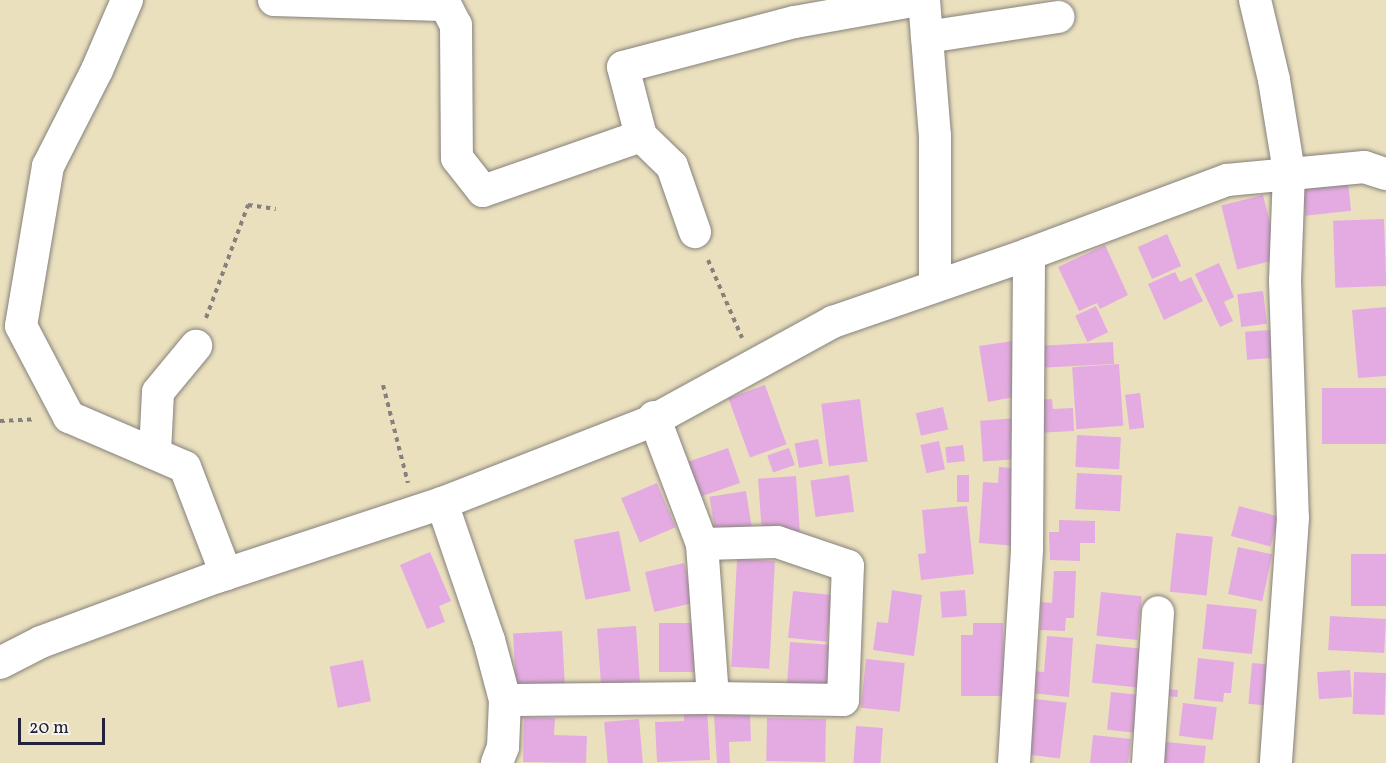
<!DOCTYPE html>
<style>
body{margin:0}
#map{position:relative;width:1386px;height:763px;overflow:hidden;background:#eae0be;font-family:Vollkorn,serif}
div>[style]{position:absolute}
.building>*{inset:0;background:#e4abe2;transform-origin:0 0}
.path>*{height:4px;margin-top:-2px;transform-origin:0;background:repeating-linear-gradient(90deg,#86817c 0 4.5px,transparent 0 9px)}
.roads{filter:drop-shadow(0 0 2px #86817c) drop-shadow(0 0 2px #86817c)}
.street>*{height:32px;margin:-16px;padding:0 16px;transform-origin:16px;border-radius:16px;background:#fff}
span{translate:-50% -50%;white-space:nowrap;text-align:center;line-height:1.15;-webkit-text-stroke:6px #f7f3e8;paint-order:stroke}
.scale{position:absolute;left:18px;top:718px;width:87px;height:27px;box-sizing:border-box;border:3px solid #22223b;border-top:0;padding-left:8px;font-size:18px;line-height:21px;white-space:nowrap;color:#22223b;-webkit-text-stroke:4px #f7f3e8;paint-order:stroke}
</style>
<div id="map">
<div class="building">
<i style="left:1348px;top:182px;width:29px;height:46px;rotate:84deg"></i>
<i style="left:1263px;top:195px;width:66px;height:43px;rotate:76deg"></i>
<i style="left:1384px;top:219px;width:67px;height:51px;rotate:88deg"></i>
<i style="left:1167px;top:234px;width:35px;height:32px;rotate:66deg"></i>
<i style="clip-path:polygon(1105px 245px,1128px 295px,1100px 309px,1097px 303px,1079px 311px,1058px 267px)"></i>
<i style="clip-path:polygon(1219px 263px,1234px 297px,1224px 302px,1233px 321px,1220px 327px,1195px 274px)"></i>
<i style="clip-path:polygon(1175px 272px,1180px 282px,1191px 277px,1203px 301px,1164px 320px,1148px 284px)"></i>
<i style="left:1263px;top:291px;width:33px;height:26px;rotate:83deg"></i>
<i style="left:1096px;top:306px;width:29px;height:23px;rotate:65deg"></i>
<i style="clip-path:polygon(1386px 307px,1386px 376px,1358px 378px,1352px 310px)"></i>
<i style="left:1270px;top:330px;width:28px;height:25px;rotate:86deg"></i>
<i style="clip-path:polygon(1020px 340px,1019px 396px,988px 402px,979px 346px)"></i>
<i style="left:1113px;top:342px;width:22px;height:73px;rotate:87deg"></i>
<i style="left:1119px;top:364px;width:62px;height:47px;rotate:86deg"></i>
<i style="left:765px;top:385px;width:63px;height:39px;rotate:70deg"></i>
<i style="left:1386px;top:388px;width:56px;height:64px;rotate:90deg"></i>
<i style="left:1140px;top:393px;width:35px;height:15px;rotate:83deg"></i>
<i style="left:860px;top:399px;width:63px;height:39px;rotate:83deg"></i>
<i style="clip-path:polygon(1052px 399px,1053px 409px,1073px 408px,1074px 431px,1036px 433px,1033px 400px)"></i>
<i style="left:943px;top:407px;width:23px;height:28px;rotate:77deg"></i>
<i style="left:1018px;top:418px;width:41px;height:38px;rotate:86deg"></i>
<i style="left:1077px;top:435px;width:44px;height:32px;rotate:3deg"></i>
<i style="left:818px;top:439px;width:25px;height:24px;rotate:79deg"></i>
<i style="left:939px;top:441px;width:29px;height:19px;rotate:78deg"></i>
<i style="left:963px;top:445px;width:16px;height:18px;rotate:83deg"></i>
<i style="left:728px;top:448px;width:37px;height:43px;rotate:71deg"></i>
<i style="left:789px;top:448px;width:18px;height:23px;rotate:71deg"></i>
<i style="clip-path:polygon(999px 467px,1022px 469px,1017px 546px,979px 543px,983px 482px,998px 483px)"></i>
<i style="left:1077px;top:473px;width:45px;height:36px;rotate:3deg"></i>
<i style="left:849px;top:475px;width:37px;height:39px;rotate:82deg"></i>
<i style="left:957px;top:475px;width:12px;height:27px"></i>
<i style="left:796px;top:476px;width:56px;height:38px;rotate:86deg"></i>
<i style="left:657px;top:483px;width:48px;height:39px;rotate:67deg"></i>
<i style="left:746px;top:491px;width:43px;height:37px;rotate:81deg"></i>
<i style="clip-path:polygon(967px 506px,974px 574px,921px 580px,918px 554px,926px 553px,922px 510px)"></i>
<i style="left:1239px;top:506px;width:41px;height:31px;rotate:15deg"></i>
<i style="clip-path:polygon(1059px 520px,1095px 521px,1095px 543px,1080px 543px,1080px 561px,1050px 560px,1049px 532px,1059px 532px)"></i>
<i style="left:619px;top:531px;width:61px;height:46px;rotate:79deg"></i>
<i style="left:1176px;top:533px;width:37px;height:59px;rotate:6deg"></i>
<i style="left:1238px;top:547px;width:35px;height:48px;rotate:12deg"></i>
<i style="clip-path:polygon(430px 552px,451px 601px,439px 606px,445px 622px,427px 629px,400px 565px)"></i>
<i style="left:1351px;top:554px;width:35px;height:52px"></i>
<i style="left:737px;top:559px;width:38px;height:108px;rotate:3deg"></i>
<i style="left:684px;top:563px;width:41px;height:40px;rotate:77deg"></i>
<i style="clip-path:polygon(1054px 571px,1076px 571px,1074px 618px,1066px 618px,1065px 631px,1040px 630px,1041px 602px,1052px 603px)"></i>
<i style="clip-path:polygon(892px 590px,922px 595px,914px 656px,873px 650px,877px 622px,888px 623px)"></i>
<i style="left:965px;top:590px;width:26px;height:25px;rotate:86deg"></i>
<i style="left:793px;top:591px;width:39px;height:47px;rotate:6deg"></i>
<i style="left:1101px;top:592px;width:41px;height:44px;rotate:6deg"></i>
<i style="left:1207px;top:604px;width:50px;height:45px;rotate:6deg"></i>
<i style="left:1330px;top:616px;width:56px;height:34px;rotate:3deg"></i>
<i style="left:659px;top:623px;width:35px;height:49px"></i>
<i style="clip-path:polygon(973px 623px,1003px 623px,1004px 696px,961px 696px,961px 635px,973px 635px)"></i>
<i style="left:636px;top:626px;width:65px;height:39px;rotate:86deg"></i>
<i style="left:562px;top:631px;width:59px;height:49px;rotate:87deg"></i>
<i style="clip-path:polygon(1047px 636px,1073px 638px,1069px 697px,1031px 693px,1033px 671px,1044px 672px)"></i>
<i style="left:790px;top:642px;width:40px;height:46px;rotate:4deg"></i>
<i style="left:1096px;top:644px;width:46px;height:39px;rotate:6deg"></i>
<i style="clip-path:polygon(1198px 658px,1234px 662px,1231px 693px,1224px 693px,1223px 702px,1194px 699px)"></i>
<i style="left:866px;top:659px;width:39px;height:49px;rotate:6deg"></i>
<i style="left:363px;top:660px;width:42px;height:34px;rotate:79deg"></i>
<i style="left:1252px;top:663px;width:21px;height:41px;rotate:5deg"></i>
<i style="left:1350px;top:670px;width:27px;height:33px;rotate:86deg"></i>
<i style="left:1354px;top:672px;width:32px;height:42px;rotate:2deg"></i>
<i style="left:1165px;top:689px;width:13px;height:7px;rotate:4deg"></i>
<i style="left:1111px;top:692px;width:31px;height:38px;rotate:6deg"></i>
<i style="left:1027px;top:698px;width:40px;height:56px;rotate:7deg"></i>
<i style="left:1183px;top:703px;width:34px;height:33px;rotate:7deg"></i>
<i style="clip-path:polygon(707px 707px,710px 760px,657px 762px,655px 722px,684px 721px,684px 709px)"></i>
<i style="clip-path:polygon(750px 714px,751px 741px,729px 742px,730px 763px,717px 763px,714px 715px)"></i>
<i style="clip-path:polygon(524px 717px,555px 718px,554px 735px,587px 736px,586px 763px,523px 762px)"></i>
<i style="left:767px;top:718px;width:59px;height:43px;rotate:1deg"></i>
<i style="left:639px;top:719px;width:44px;height:35px;rotate:85deg"></i>
<i style="left:856px;top:726px;width:27px;height:37px;rotate:4deg"></i>
<i style="clip-path:polygon(1093px 735px,1131px 739px,1128px 763px,1090px 763px)"></i>
<i style="clip-path:polygon(1166px 742px,1206px 746px,1204px 763px,1164px 763px)"></i>
</div>
<div class="path">
<i style="left:708px;top:260px;width:85px;rotate:66.4deg"></i>
<i style="left:206px;top:318px;width:121px;rotate:-69.6deg"></i>
<i style="left:248px;top:205px;width:28px;rotate:8deg"></i>
<i style="left:383px;top:385px;width:101px;rotate:75.7deg"></i>
<i style="left:0;top:421px;width:35px;rotate:-3deg"></i>
</div>
<div class="roads">
<div class="street">
<i style="left:127px;top:0;width:76px;rotate:113.2deg"></i>
<i style="left:97px;top:70px;width:108px;rotate:117deg"></i>
<i style="left:48px;top:166px;width:162px;rotate:99.6deg"></i>
<i style="left:21px;top:326px;width:103px;rotate:62.2deg"></i>
<i style="left:69px;top:417px;width:126px;rotate:23.3deg"></i>
<i style="left:185px;top:467px;width:115px;rotate:69deg"></i>
<i style="left:274px;top:0;width:168px;rotate:1.7deg"></i>
<i style="left:443px;top:0;width:28px;rotate:63deg"></i>
<i style="left:456px;top:25px;width:133px;rotate:89.6deg"></i>
<i style="left:457px;top:158px;width:42px;rotate:51.8deg"></i>
<i style="left:483px;top:191px;width:167px;rotate:-19.2deg"></i>
<i style="left:641px;top:136px;width:71px;rotate:-104.6deg"></i>
<i style="left:623px;top:67px;width:178px;rotate:-14.7deg"></i>
<i style="left:795px;top:22px;width:125px;rotate:-10.1deg"></i>
<i style="left:924px;top:0;width:136px;rotate:85.4deg"></i>
<i style="left:935px;top:136px;width:150px;rotate:90deg"></i>
<i style="left:1255px;top:0;width:82px;rotate:76.6deg"></i>
<i style="left:1274px;top:80px;width:93px;rotate:80.7deg"></i>
<i style="left:1289px;top:172px;width:109px;rotate:92.1deg"></i>
<i style="left:1285px;top:281px;width:237px;rotate:88.1deg"></i>
<i style="left:1293px;top:518px;width:246px;rotate:94deg"></i>
<i style="left:927px;top:37px;width:133px;rotate:-8.7deg"></i>
<i style="left:641px;top:136px;width:43px;rotate:44.1deg"></i>
<i style="left:672px;top:166px;width:70px;rotate:70.8deg"></i>
<i style="left:654px;top:417px;width:136px;rotate:69.3deg"></i>
<i style="left:702px;top:544px;width:154px;rotate:85.9deg"></i>
<i style="left:713px;top:698px;width:130px;rotate:0.9deg"></i>
<i style="left:843px;top:700px;width:134px;rotate:-87.9deg"></i>
<i style="left:848px;top:566px;width:75px;rotate:-161.3deg"></i>
<i style="left:777px;top:542px;width:75px;rotate:178.5deg"></i>
<i style="left:155px;top:452px;width:60px;rotate:-87.1deg"></i>
<i style="left:158px;top:392px;width:60px;rotate:-50.4deg"></i>
<i style="left:442px;top:503px;width:145px;rotate:71.1deg"></i>
<i style="left:489px;top:640px;width:62px;rotate:75.1deg"></i>
<i style="left:505px;top:700px;width:47px;rotate:92.4deg"></i>
<i style="left:503px;top:747px;width:17px;rotate:111deg"></i>
<i style="left:0;top:663px;width:46px;rotate:-27.1deg"></i>
<i style="left:41px;top:642px;width:188px;rotate:-20.3deg"></i>
<i style="left:217px;top:577px;width:237px;rotate:-18.2deg"></i>
<i style="left:442px;top:503px;width:223px;rotate:-21.3deg"></i>
<i style="left:650px;top:422px;width:209px;rotate:-28.7deg"></i>
<i style="left:833px;top:322px;width:207px;rotate:-19.1deg"></i>
<i style="left:1029px;top:254px;width:211px;rotate:-20.5deg"></i>
<i style="left:1227px;top:180px;width:138px;rotate:-5.4deg"></i>
<i style="left:1364px;top:167px;width:23px;rotate:18deg"></i>
<i style="left:505px;top:700px;width:208px;rotate:-0.6deg"></i>
<i style="left:1014px;top:763px;width:215px;rotate:-86.5deg"></i>
<i style="left:1027px;top:548px;width:294px;rotate:-89.6deg"></i>
<i style="left:1148px;top:763px;width:151px;rotate:-86.2deg"></i>
</div>
</div>
<div class="scale">20 m</div>
</div>
